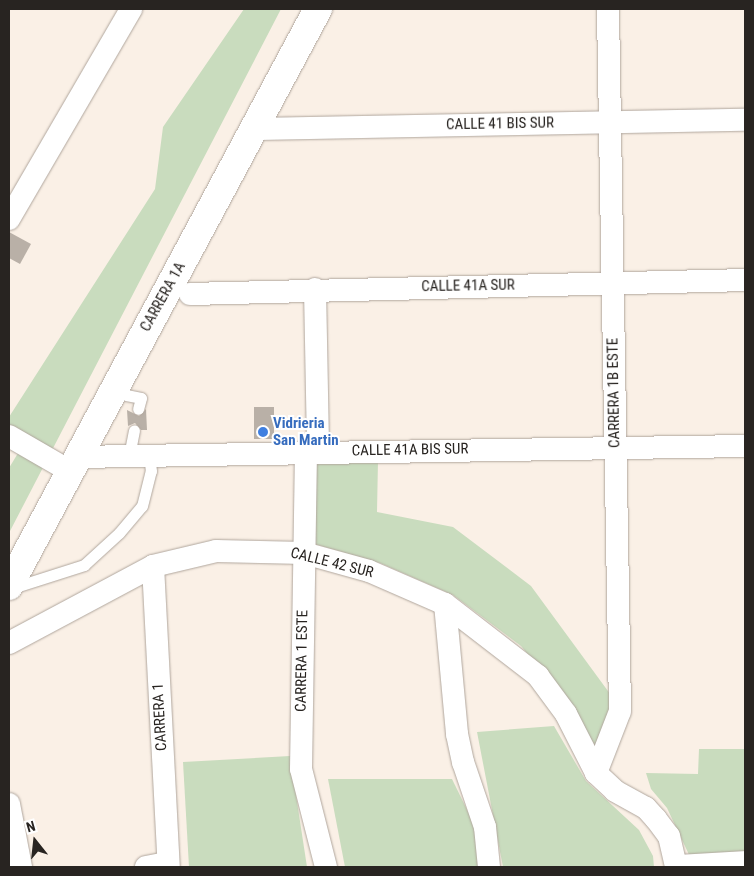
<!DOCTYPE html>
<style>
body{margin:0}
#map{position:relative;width:754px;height:876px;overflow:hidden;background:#faf0e6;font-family:"Roboto Condensed",sans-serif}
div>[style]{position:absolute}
.green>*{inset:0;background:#c9dcbe}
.building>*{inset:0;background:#b9b0a7;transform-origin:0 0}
.roads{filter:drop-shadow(0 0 1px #b0a69d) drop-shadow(0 0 1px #b0a69d)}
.service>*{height:11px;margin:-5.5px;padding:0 5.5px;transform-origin:5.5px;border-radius:5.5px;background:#fff}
.minor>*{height:22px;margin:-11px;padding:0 11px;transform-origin:11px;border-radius:11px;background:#fff}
.secondary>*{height:28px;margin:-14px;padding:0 14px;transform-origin:14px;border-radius:14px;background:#fff}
.dots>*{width:14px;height:14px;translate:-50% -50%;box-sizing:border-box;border:2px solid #fff;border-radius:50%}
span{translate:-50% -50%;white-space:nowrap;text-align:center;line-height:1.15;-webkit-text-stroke:4px #fff;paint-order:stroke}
.street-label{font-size:15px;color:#282421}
.shop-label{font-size:15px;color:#366cbe;font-weight:700}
.left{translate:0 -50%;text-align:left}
.frame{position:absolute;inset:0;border:10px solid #282421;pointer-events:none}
.north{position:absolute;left:10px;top:816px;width:50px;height:50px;-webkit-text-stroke:4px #fff;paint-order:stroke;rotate:344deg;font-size:14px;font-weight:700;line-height:20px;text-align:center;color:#282421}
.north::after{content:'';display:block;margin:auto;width:18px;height:22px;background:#282421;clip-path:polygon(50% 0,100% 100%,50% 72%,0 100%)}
</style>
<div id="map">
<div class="green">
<i style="clip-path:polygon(244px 9px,281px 9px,9px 533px,9px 468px,26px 440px,9px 428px,9px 417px,155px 189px,163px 127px)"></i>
<i style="clip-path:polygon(378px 461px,377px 512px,453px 527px,531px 586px,616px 702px,597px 749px,570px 705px,521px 646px,453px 595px,380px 563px,311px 543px,313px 462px)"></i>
<i style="clip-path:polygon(554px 726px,586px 781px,639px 830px,653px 856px,654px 867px,503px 867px,477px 732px)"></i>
<i style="clip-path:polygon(699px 749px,745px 749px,745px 855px,692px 861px,667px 808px,651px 789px,646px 773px,698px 774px)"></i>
<i style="clip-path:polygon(290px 756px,307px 867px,189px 867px,183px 762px)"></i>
<i style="clip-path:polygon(328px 779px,452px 779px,474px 824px,479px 867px,345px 867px)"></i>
</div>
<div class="building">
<i style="clip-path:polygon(9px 232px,31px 244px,20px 264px,9px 258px)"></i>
<i style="left:254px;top:407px;width:20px;height:32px"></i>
<i style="clip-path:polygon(146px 409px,147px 430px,141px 430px,135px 423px,128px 426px,127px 410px,139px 416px)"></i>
</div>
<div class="roads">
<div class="service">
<i style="left:126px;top:395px;width:15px;rotate:11deg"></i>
<i style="left:141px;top:398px;width:11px;rotate:105deg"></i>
<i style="left:129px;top:456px;width:26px;rotate:-79deg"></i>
<i style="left:9px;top:589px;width:79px;rotate:-17.7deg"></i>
<i style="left:84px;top:565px;width:47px;rotate:-42.4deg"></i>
<i style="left:119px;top:533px;width:35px;rotate:-50deg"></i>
<i style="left:142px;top:506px;width:36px;rotate:-76deg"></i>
<i style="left:151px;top:471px;width:16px;rotate:-97deg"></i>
</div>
<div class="minor">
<i style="left:255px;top:129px;width:490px;rotate:-1.1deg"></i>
<i style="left:9px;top:219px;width:243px;rotate:-59.8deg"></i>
<i style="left:315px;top:289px;width:162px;rotate:88.9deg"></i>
<i style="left:190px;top:294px;width:555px;rotate:-1.44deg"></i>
<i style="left:9px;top:436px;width:68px;rotate:30deg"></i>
<i style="left:306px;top:451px;width:318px;rotate:90.9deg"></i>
<i style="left:301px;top:769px;width:101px;rotate:75.7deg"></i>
<i style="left:75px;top:457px;width:670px;rotate:-0.94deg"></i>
<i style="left:153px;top:566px;width:301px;rotate:87deg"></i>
<i style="left:445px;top:604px;width:131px;rotate:84.7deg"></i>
<i style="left:457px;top:734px;width:29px;rotate:78deg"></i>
<i style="left:463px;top:762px;width:69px;rotate:71.3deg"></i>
<i style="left:485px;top:827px;width:40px;rotate:84.3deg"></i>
<i style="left:9px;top:643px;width:163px;rotate:-28.1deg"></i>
<i style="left:153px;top:566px;width:65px;rotate:-13.4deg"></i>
<i style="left:216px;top:551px;width:88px;rotate:1.3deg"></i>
<i style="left:304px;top:553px;width:67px;rotate:15.5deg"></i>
<i style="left:369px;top:571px;width:83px;rotate:23.5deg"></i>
<i style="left:445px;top:604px;width:118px;rotate:37.7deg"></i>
<i style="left:538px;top:676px;width:47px;rotate:53.6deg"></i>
<i style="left:566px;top:714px;width:66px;rotate:63deg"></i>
<i style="left:596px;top:773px;width:26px;rotate:43deg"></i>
<i style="left:615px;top:791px;width:35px;rotate:29deg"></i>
<i style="left:646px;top:808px;width:15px;rotate:48deg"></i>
<i style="left:656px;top:819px;width:21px;rotate:53deg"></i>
<i style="left:669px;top:836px;width:32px;rotate:77deg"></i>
<i style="left:596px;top:773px;width:66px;rotate:-68.8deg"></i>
<i style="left:620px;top:711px;width:702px;rotate:-90.98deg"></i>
<i style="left:9px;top:804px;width:64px;rotate:79.2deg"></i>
<i style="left:676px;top:866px;width:69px;rotate:-3.3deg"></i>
<i style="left:146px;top:867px;width:21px;rotate:-11deg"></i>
</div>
<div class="secondary">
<i style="left:9px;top:586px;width:655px;rotate:-61.83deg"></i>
</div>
</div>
<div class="dots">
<i style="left:263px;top:432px;background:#3f7fe0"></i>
</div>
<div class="street-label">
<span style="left:500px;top:124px;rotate:-1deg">CALLE 41 BIS SUR</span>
<span style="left:468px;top:286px;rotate:-1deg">CALLE 41A SUR</span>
<span style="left:163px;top:297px;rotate:-61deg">CARRERA 1A</span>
<span style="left:614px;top:393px;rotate:-91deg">CARRERA 1B ESTE</span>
<span style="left:410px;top:450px;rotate:-1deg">CALLE 41A BIS SUR</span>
<span style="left:332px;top:563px;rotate:14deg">CALLE 42 SUR</span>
<span style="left:302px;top:661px;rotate:-89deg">CARRERA 1 ESTE</span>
<span style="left:160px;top:717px;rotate:-93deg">CARRERA 1</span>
</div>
<div class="shop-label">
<span class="left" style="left:273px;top:432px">Vidrieria<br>San Martin</span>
</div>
<div class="frame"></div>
<div class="north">N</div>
</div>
